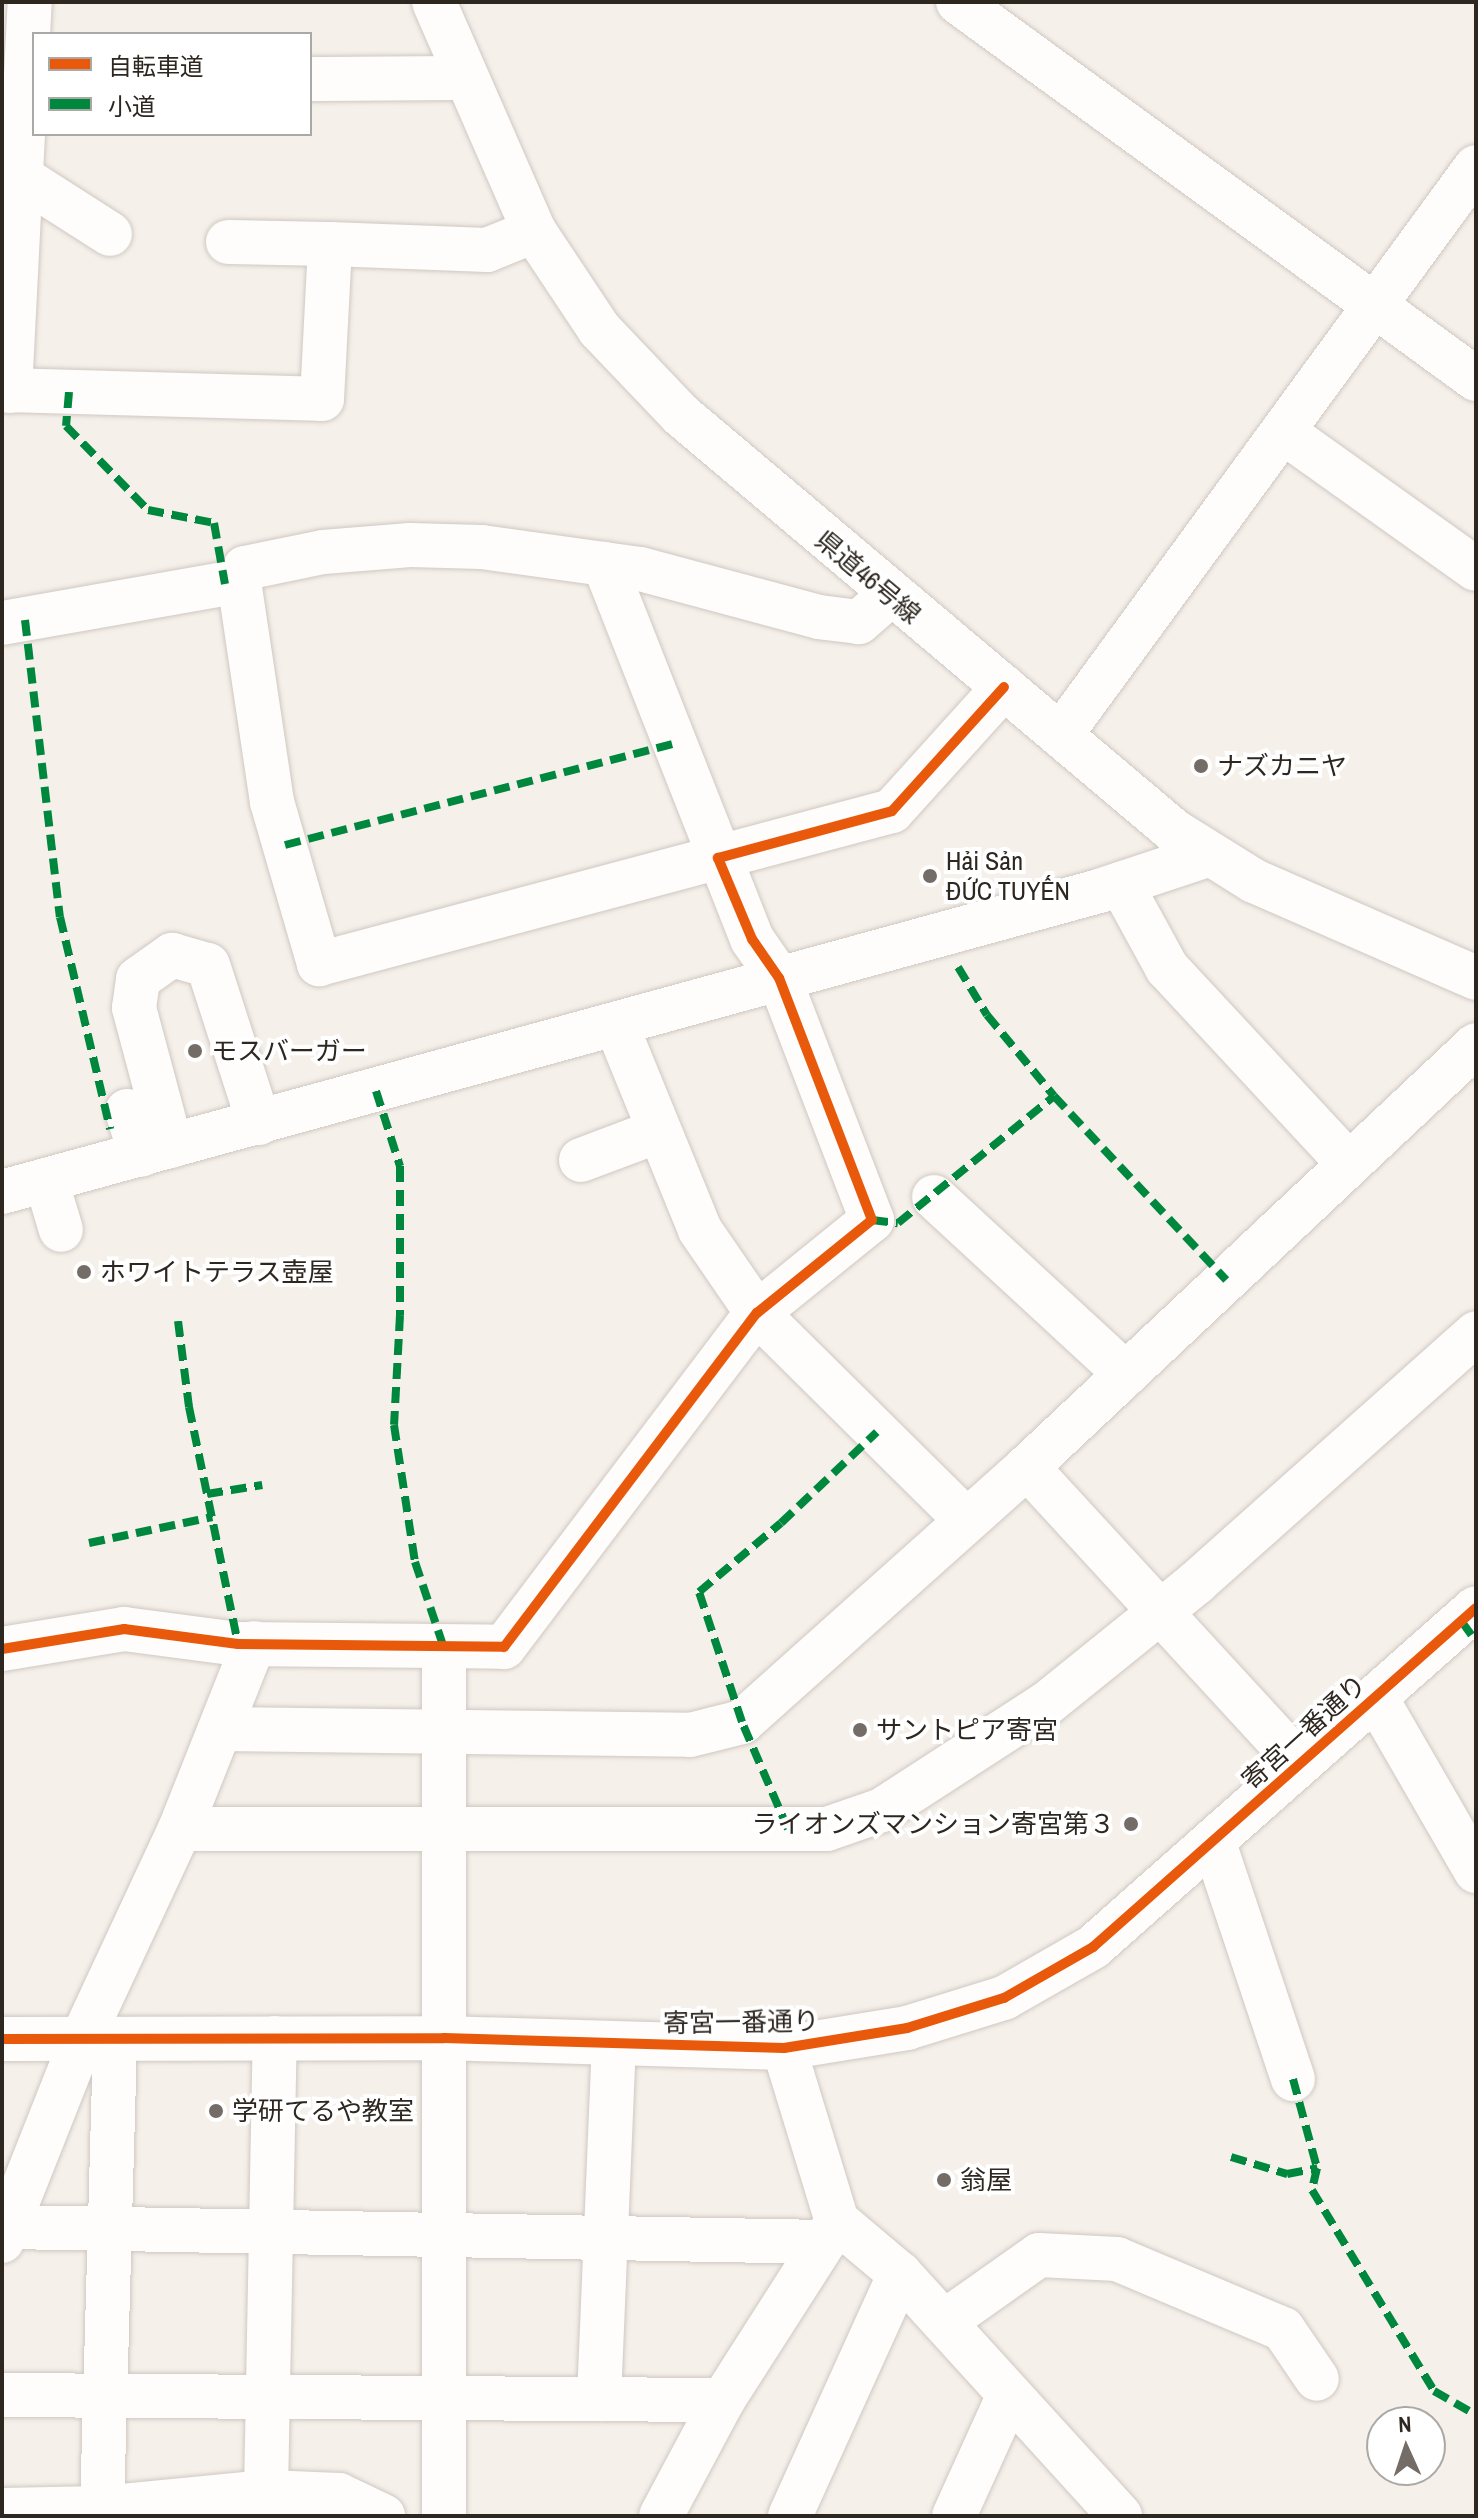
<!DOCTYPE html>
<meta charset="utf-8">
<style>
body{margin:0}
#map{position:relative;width:1478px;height:2518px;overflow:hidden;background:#f6f0ea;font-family:"Archivo Narrow","Noto Sans JP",sans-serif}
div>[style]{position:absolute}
.roads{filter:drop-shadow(0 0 2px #cfc8c2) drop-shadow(0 0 2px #cfc8c2)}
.minor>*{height:44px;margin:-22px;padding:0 22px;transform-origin:22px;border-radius:22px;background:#fefdfc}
.major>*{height:44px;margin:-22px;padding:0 22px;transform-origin:22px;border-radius:22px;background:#fefdfc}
.quiet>*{height:8px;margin-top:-4px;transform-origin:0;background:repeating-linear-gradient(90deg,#00873e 0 16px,transparent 0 24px)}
.cycleway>*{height:10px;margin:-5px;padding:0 5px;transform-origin:5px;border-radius:5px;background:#e8590c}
.dots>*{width:22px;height:22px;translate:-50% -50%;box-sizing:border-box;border:4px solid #fff;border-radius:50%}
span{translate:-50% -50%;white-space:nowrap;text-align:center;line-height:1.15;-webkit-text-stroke:8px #fff;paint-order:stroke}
.street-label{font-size:26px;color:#2e2720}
.poi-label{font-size:26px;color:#2e2720}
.left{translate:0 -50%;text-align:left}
.right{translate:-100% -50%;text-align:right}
.frame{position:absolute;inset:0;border:4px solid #2e2720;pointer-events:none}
.legend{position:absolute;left:32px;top:32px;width:280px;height:104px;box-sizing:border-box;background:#fff;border:2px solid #aba9a6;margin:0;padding:10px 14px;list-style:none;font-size:24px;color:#2e2720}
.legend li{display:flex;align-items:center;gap:16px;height:40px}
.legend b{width:40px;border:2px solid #aba9a6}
.north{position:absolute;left:1366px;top:2406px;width:80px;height:80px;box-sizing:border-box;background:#fff;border:2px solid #aba9a6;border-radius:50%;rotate:357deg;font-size:22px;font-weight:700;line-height:32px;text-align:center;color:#2e2720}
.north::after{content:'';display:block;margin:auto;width:28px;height:36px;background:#746d67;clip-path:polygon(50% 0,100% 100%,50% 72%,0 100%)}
</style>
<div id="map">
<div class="roads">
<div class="minor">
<i style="left:958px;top:2px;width:641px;rotate:36.05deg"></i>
<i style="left:310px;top:79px;width:155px;rotate:-0.4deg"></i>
<i style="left:24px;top:179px;width:102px;rotate:32.6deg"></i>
<i style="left:228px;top:242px;width:102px;rotate:1.1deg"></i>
<i style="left:2px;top:390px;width:320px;rotate:1.6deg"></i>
<i style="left:322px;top:399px;width:155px;rotate:-87deg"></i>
<i style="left:330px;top:244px;width:157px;rotate:2.2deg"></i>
<i style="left:487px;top:250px;width:51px;rotate:-22deg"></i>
<i style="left:10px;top:391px;width:390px;rotate:-87.1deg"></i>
<i style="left:1285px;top:433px;width:234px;rotate:35.5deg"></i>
<i style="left:889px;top:596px;width:40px;rotate:139deg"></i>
<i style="left:859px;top:622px;width:40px;rotate:-172.9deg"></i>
<i style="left:819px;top:617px;width:185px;rotate:-165deg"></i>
<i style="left:640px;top:569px;width:160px;rotate:-172.1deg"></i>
<i style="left:482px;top:547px;width:72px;rotate:-178.4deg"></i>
<i style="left:410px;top:545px;width:87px;rotate:175.4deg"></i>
<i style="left:323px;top:552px;width:80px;rotate:168.4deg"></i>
<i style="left:245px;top:568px;width:14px;rotate:115deg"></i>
<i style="left:239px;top:581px;width:223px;rotate:81.5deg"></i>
<i style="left:272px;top:802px;width:169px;rotate:73.8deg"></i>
<i style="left:319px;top:964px;width:593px;rotate:-14.95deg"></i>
<i style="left:892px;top:811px;width:167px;rotate:-47.9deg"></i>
<i style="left:2px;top:623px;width:241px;rotate:-10deg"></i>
<i style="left:1062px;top:733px;width:701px;rotate:-53.82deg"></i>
<i style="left:1121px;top:884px;width:96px;rotate:61.3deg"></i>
<i style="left:1167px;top:968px;width:267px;rotate:47.1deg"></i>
<i style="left:616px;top:1024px;width:222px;rotate:67.8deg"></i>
<i style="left:700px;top:1230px;width:101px;rotate:55.5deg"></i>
<i style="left:757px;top:1313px;width:293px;rotate:44.7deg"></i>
<i style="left:127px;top:1111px;width:46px;rotate:72.3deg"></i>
<i style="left:171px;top:1146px;width:143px;rotate:-105deg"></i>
<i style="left:134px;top:1008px;width:29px;rotate:-82deg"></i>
<i style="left:138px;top:979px;width:42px;rotate:-35.2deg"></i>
<i style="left:172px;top:955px;width:37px;rotate:16deg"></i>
<i style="left:208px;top:965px;width:166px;rotate:72.1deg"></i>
<i style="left:581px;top:1160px;width:82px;rotate:-20.6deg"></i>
<i style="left:46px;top:1180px;width:52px;rotate:73.3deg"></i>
<i style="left:2px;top:1192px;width:1138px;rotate:-15.34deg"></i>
<i style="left:1099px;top:891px;width:115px;rotate:-18.3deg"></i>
<i style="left:934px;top:1197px;width:261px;rotate:42.7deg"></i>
<i style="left:1027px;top:1467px;width:402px;rotate:47.4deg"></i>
<i style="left:444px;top:1648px;width:868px;rotate:90deg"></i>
<i style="left:2px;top:1649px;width:124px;rotate:-9.3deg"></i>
<i style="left:124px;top:1629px;width:115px;rotate:7.5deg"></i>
<i style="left:238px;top:1644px;width:266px;rotate:0.6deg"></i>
<i style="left:504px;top:1647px;width:419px;rotate:-52.9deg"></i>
<i style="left:757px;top:1313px;width:148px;rotate:-39deg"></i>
<i style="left:872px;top:1220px;width:259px;rotate:-111deg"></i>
<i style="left:779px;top:978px;width:47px;rotate:-124.7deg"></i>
<i style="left:752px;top:939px;width:403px;rotate:-111.5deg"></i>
<i style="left:1376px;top:1698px;width:200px;rotate:60deg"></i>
<i style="left:221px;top:1729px;width:469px;rotate:0.7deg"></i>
<i style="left:690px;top:1735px;width:54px;rotate:-14deg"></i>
<i style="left:742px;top:1722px;width:382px;rotate:-41.8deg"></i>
<i style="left:1027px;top:1467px;width:616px;rotate:-43.22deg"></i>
<i style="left:180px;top:1829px;width:647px"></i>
<i style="left:827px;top:1829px;width:58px;rotate:-19.1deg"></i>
<i style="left:882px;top:1810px;width:195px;rotate:-32.9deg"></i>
<i style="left:1046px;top:1704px;width:194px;rotate:-38.9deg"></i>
<i style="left:1197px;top:1582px;width:374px;rotate:-41.7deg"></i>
<i style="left:1214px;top:1843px;width:249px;rotate:71.5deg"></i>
<i style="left:2px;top:2039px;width:442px;rotate:-0.1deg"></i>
<i style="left:444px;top:2038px;width:340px;rotate:1.7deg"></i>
<i style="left:784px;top:2048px;width:125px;rotate:-9.2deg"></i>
<i style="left:907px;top:2028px;width:102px;rotate:-17.2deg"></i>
<i style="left:1004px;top:1998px;width:103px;rotate:-29.8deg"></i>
<i style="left:1093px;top:1947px;width:511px;rotate:-41.51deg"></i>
<i style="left:784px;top:2048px;width:181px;rotate:73deg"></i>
<i style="left:837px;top:2221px;width:82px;rotate:40.1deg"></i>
<i style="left:900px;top:2274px;width:327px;rotate:47.7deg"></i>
<i style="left:8px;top:2227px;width:816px;rotate:1.05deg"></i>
<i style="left:2px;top:2241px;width:217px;rotate:-68.4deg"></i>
<i style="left:82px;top:2039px;width:232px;rotate:-65deg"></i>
<i style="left:180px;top:1829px;width:200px;rotate:-68.3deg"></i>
<i style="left:944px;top:2322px;width:116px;rotate:-35.2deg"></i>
<i style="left:1039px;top:2255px;width:78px;rotate:2.9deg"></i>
<i style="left:1117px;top:2259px;width:180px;rotate:22.9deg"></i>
<i style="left:1283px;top:2329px;width:60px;rotate:55.8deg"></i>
<i style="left:2px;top:2395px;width:721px;rotate:0.4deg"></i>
<i style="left:599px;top:2399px;width:355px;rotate:-87.6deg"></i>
<i style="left:266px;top:2492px;width:454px;rotate:-88.9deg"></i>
<i style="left:102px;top:2508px;width:469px;rotate:-88.4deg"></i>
<i style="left:2px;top:2510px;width:100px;rotate:-1.1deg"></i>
<i style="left:102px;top:2508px;width:165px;rotate:-5.6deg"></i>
<i style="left:266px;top:2492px;width:73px;rotate:2.4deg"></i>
<i style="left:339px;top:2495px;width:49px;rotate:25.5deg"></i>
<i style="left:661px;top:2516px;width:132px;rotate:-61.9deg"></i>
<i style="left:723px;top:2400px;width:210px;rotate:-57.4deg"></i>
<i style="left:790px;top:2516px;width:266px;rotate:-65.6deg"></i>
<i style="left:954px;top:2516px;width:133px;rotate:-65.6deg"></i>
</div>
<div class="major">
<i style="left:434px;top:2px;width:250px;rotate:66.4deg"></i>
<i style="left:534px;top:231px;width:118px;rotate:56.4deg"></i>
<i style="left:599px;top:329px;width:119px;rotate:46.4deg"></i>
<i style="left:681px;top:415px;width:645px;rotate:40.16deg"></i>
<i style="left:1174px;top:831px;width:94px;rotate:32deg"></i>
<i style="left:1254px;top:881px;width:242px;rotate:23.6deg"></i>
</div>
</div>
<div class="quiet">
<i style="left:69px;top:392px;width:34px;rotate:95deg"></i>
<i style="left:66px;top:426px;width:117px;rotate:45.7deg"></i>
<i style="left:148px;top:510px;width:67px;rotate:11.1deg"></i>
<i style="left:214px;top:523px;width:62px;rotate:79.8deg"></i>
<i style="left:25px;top:620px;width:299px;rotate:83.3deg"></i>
<i style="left:60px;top:917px;width:218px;rotate:76.7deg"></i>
<i style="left:285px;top:845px;width:402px;rotate:-14.6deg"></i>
<i style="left:958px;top:967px;width:56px;rotate:58.9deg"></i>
<i style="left:987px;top:1015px;width:105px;rotate:50.4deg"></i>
<i style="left:1054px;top:1096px;width:252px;rotate:46.9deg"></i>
<i style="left:376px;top:1091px;width:79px;rotate:72.3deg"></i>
<i style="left:400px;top:1166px;width:149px;rotate:90deg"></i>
<i style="left:400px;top:1315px;width:110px;rotate:93.1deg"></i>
<i style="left:394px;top:1425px;width:139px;rotate:81.3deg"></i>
<i style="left:415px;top:1562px;width:91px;rotate:71.4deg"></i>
<i style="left:872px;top:1220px;width:26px;rotate:7deg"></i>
<i style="left:898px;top:1223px;width:201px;rotate:-39.1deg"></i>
<i style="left:178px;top:1321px;width:87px;rotate:82.7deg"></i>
<i style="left:189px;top:1407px;width:242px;rotate:78.3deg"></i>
<i style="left:207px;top:1494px;width:56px;rotate:-9.3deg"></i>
<i style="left:89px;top:1543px;width:126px;rotate:-11.9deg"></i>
<i style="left:1462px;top:1622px;width:24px;rotate:54deg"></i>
<i style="left:788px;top:1829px;width:116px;rotate:-113.3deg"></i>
<i style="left:742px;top:1722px;width:137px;rotate:-108.3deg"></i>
<i style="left:699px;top:1592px;width:107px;rotate:-40.1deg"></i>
<i style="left:781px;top:1523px;width:132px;rotate:-43.5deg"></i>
<i style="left:1293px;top:2079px;width:92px;rotate:74.9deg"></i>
<i style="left:1317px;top:2168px;width:23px;rotate:103deg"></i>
<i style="left:1312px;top:2190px;width:235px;rotate:58.7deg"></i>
<i style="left:1434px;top:2391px;width:48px;rotate:29.7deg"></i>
<i style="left:1231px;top:2157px;width:59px;rotate:16.9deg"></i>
<i style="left:1287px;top:2174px;width:31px;rotate:-11deg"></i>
</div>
<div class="cycleway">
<i style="left:2px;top:1649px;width:124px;rotate:-9.3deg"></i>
<i style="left:124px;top:1629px;width:115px;rotate:7.5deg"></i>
<i style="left:238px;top:1644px;width:266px;rotate:0.6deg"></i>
<i style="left:504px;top:1647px;width:419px;rotate:-52.9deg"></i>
<i style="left:757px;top:1313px;width:148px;rotate:-39deg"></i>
<i style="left:872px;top:1220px;width:259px;rotate:-111deg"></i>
<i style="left:779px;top:978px;width:47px;rotate:-124.7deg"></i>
<i style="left:752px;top:939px;width:88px;rotate:-112.8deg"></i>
<i style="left:718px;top:858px;width:180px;rotate:-15.1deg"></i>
<i style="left:892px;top:811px;width:167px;rotate:-47.9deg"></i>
<i style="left:2px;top:2039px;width:442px;rotate:-0.1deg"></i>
<i style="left:444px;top:2038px;width:340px;rotate:1.7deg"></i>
<i style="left:784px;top:2048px;width:125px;rotate:-9.2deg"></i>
<i style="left:907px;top:2028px;width:102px;rotate:-17.2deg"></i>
<i style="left:1004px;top:1998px;width:103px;rotate:-29.8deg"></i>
<i style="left:1093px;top:1947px;width:511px;rotate:-41.51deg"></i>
</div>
<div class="dots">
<i style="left:1201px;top:766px;background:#746d67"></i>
<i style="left:930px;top:876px;background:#746d67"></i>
<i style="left:195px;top:1051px;background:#746d67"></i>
<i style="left:84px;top:1272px;background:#746d67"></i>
<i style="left:860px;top:1730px;background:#746d67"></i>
<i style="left:1131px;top:1824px;background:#746d67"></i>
<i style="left:216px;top:2111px;background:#746d67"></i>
<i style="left:944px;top:2180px;background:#746d67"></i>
</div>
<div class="street-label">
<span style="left:868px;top:577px;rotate:40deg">県道46号線</span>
<span style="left:1304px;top:1732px;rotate:-42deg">寄宮一番通り</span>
<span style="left:741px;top:2022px;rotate:-1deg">寄宮一番通り</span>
</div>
<div class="poi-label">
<span class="left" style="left:1217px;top:766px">ナズカニヤ</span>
<span class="left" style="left:946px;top:876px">Hải Sản<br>ĐỨC TUYẾN</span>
<span class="left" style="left:211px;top:1051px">モスバーガー</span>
<span class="left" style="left:100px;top:1272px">ホワイトテラス壺屋</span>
<span class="left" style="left:876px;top:1730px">サントピア寄宮</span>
<span class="right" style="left:1115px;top:1824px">ライオンズマンション寄宮第３</span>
<span class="left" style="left:232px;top:2111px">学研てるや教室</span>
<span class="left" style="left:960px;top:2180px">翁屋</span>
</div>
<div class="frame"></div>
<ul class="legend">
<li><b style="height:10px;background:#e8590c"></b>自転車道</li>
<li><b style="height:10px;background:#00873e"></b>小道</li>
</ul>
<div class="north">N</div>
</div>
